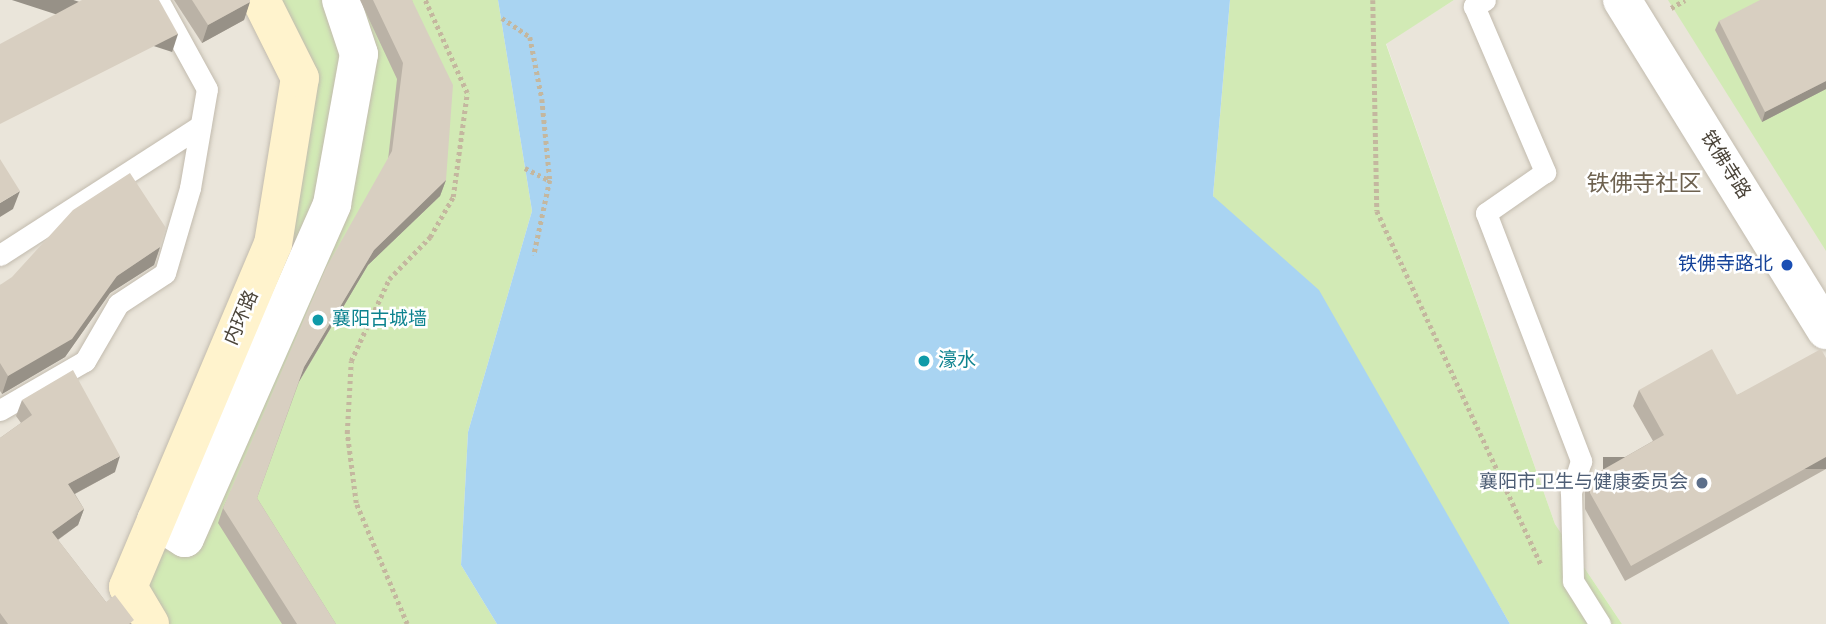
<!DOCTYPE html>
<meta charset="utf-8">
<style>
body{margin:0}
#map{position:relative;width:1826px;height:624px;overflow:hidden;background:#f6f3ec;font-family:"Source Sans 3","Noto Sans SC",sans-serif}
div>[style]{position:absolute}
.residential>*{inset:0;background:#eae5da}
.green>*{inset:0;background:#d2eab5}
.water>*{inset:0;background:#a9d4f2}
.path>*{height:4.5px;margin-top:-2.25px;transform-origin:0;background:repeating-linear-gradient(90deg,#c4b79f 0 3.5px,transparent 0 7px)}
.roads{filter:drop-shadow(0 0 2px #c2bbae) drop-shadow(0 0 2px #c2bbae)}
.lane>*{height:21px;margin:-10.5px;padding:0 10.5px;transform-origin:10.5px;border-radius:10.5px;background:#fff}
.street>*{height:38px;margin:-19px;padding:0 19px;transform-origin:19px;border-radius:19px;background:#fff}
.secondary>*{height:38px;margin:-19px;padding:0 19px;transform-origin:19px;border-radius:19px;background:#fff3cd}
.wall>*{inset:0;background:#bab2a6}
.shaded-wall>*{inset:0;background:#979187;transform-origin:0 0}
.building>*{inset:0;background:#d8cfc1}
.dots>*{width:19px;height:19px;translate:-50% -50%;box-sizing:border-box;border:4px solid #fff;border-radius:50%}
span{translate:-50% -50%;white-space:nowrap;text-align:center;line-height:1.15;-webkit-text-stroke:5px #fff;paint-order:stroke}
.street-label{font-size:19px;color:#4b4439}
.transit-label{font-size:19px;color:#164399}
.right{translate:-100% -50%;text-align:right}
.culture-label{font-size:19px;color:#0d838f}
.left{translate:0 -50%;text-align:left}
.service-label{font-size:19px;color:#4e5e75}
.quarter-label{font-size:23px;color:#6e6250}
</style>
<div id="map">
<div class="residential">
<i style="clip-path:polygon(0 0,261px 0,300px 78px,150px 624px,0 624px)"></i>
<i style="clip-path:polygon(1454px 0,1826px 0,1826px 624px,1622px 624px,1555px 524px,1386px 43px)"></i>
</div>
<div class="green">
<i style="clip-path:polygon(261px 0,498px 0,532px 211px,468px 432px,461px 565px,497px 624px,150px 624px,128px 587px,273px 244px,300px 78px)"></i>
<i style="clip-path:polygon(1230px 0,1454px 0,1386px 44px,1555px 524px,1622px 624px,1510px 624px,1437px 499px,1213px 196px)"></i>
<i style="clip-path:polygon(1668px 0,1826px 0,1826px 251px)"></i>
</div>
<div class="water">
<i style="clip-path:polygon(498px 0,1230px 0,1213px 196px,1319px 290px,1510px 624px,497px 624px,461px 565px,468px 432px,532px 211px)"></i>
</div>
<div class="path">
<i style="left:1373px;top:0;width:211px;rotate:88.9deg"></i>
<i style="left:1377px;top:211px;width:390px;rotate:65.1deg"></i>
<i style="left:1671px;top:8px;width:16px;rotate:-30deg"></i>
<i style="left:502px;top:18px;width:34px;rotate:34deg"></i>
<i style="left:530px;top:37px;width:63px;rotate:79deg"></i>
<i style="left:542px;top:99px;width:81px;rotate:84.4deg"></i>
<i style="left:550px;top:180px;width:77px;rotate:102deg"></i>
<i style="left:525px;top:168px;width:27px;rotate:27deg"></i>
<i style="left:407px;top:624px;width:131px;rotate:-112.9deg"></i>
<i style="left:356px;top:503px;width:71px;rotate:-97.3deg"></i>
<i style="left:347px;top:433px;width:72px;rotate:-86.8deg"></i>
<i style="left:351px;top:361px;width:90px;rotate:-65.1deg"></i>
<i style="left:389px;top:279px;width:59px;rotate:-45.7deg"></i>
<i style="left:430px;top:237px;width:46px;rotate:-60.1deg"></i>
<i style="left:453px;top:197px;width:105px;rotate:-82.3deg"></i>
<i style="left:467px;top:93px;width:102px;rotate:-114.3deg"></i>
</div>
<div class="roads">
<div class="lane">
<i style="left:1485px;top:0;width:13px;rotate:151deg"></i>
<i style="left:1474px;top:6px;width:181px;rotate:66.8deg"></i>
<i style="left:1545px;top:172px;width:72px;rotate:145.2deg"></i>
<i style="left:1486px;top:213px;width:266px;rotate:69deg"></i>
<i style="left:1581px;top:461px;width:33px;rotate:108deg"></i>
<i style="left:1571px;top:492px;width:89px;rotate:88.7deg"></i>
<i style="left:1573px;top:581px;width:51px;rotate:57.9deg"></i>
<i style="left:0;top:255px;width:238px;rotate:-32.8deg"></i>
<i style="left:0;top:410px;width:98px;rotate:-30deg"></i>
<i style="left:85px;top:361px;width:66px;rotate:-59.9deg"></i>
<i style="left:118px;top:304px;width:56px;rotate:-33.4deg"></i>
<i style="left:165px;top:273px;width:89px;rotate:-73.6deg"></i>
<i style="left:190px;top:188px;width:100px;rotate:-80.3deg"></i>
<i style="left:207px;top:89px;width:102px;rotate:-118.8deg"></i>
</div>
<div class="street">
<i style="left:1622px;top:0;width:388px;rotate:58.3deg"></i>
<i style="left:156px;top:520px;width:34px;rotate:32deg"></i>
<i style="left:185px;top:538px;width:365px;rotate:-66.2deg"></i>
<i style="left:332px;top:204px;width:152px;rotate:-79.8deg"></i>
<i style="left:359px;top:54px;width:57px;rotate:-108.4deg"></i>
</div>
<div class="secondary">
<i style="left:150px;top:624px;width:43px;rotate:-120.7deg"></i>
<i style="left:128px;top:587px;width:372px;rotate:-67.1deg"></i>
<i style="left:273px;top:244px;width:168px;rotate:-80.8deg"></i>
<i style="left:300px;top:78px;width:87px;rotate:-116.6deg"></i>
</div>
</div>
<div class="wall">
<i style="clip-path:polygon(174px 0,250px 0,244px 20px,202px 43px)"></i>
<i style="clip-path:polygon(360px 0,412px 0,446px 180px,440px 196px,368px 265px,299px 382px,257px 498px,336px 624px,282px 624px,218px 523px,223px 508px,388px 160px,397px 79px)"></i>
<i style="clip-path:polygon(1826px 0,1826px 89px,1762px 122px,1715px 30px,1719px 21px)"></i>
<i style="clip-path:polygon(160px 247px,154px 265px,110px 293px,65px 357px,2px 394px,0 391px,0 285px)"></i>
<i style="clip-path:polygon(1826px 358px,1826px 469px,1625px 581px,1585px 509px,1585px 492px,1590px 477px,1653px 441px,1633px 406px,1639px 390px,1737px 395px)"></i>
<i style="clip-path:polygon(22px 400px,115px 472px,75px 494px,84px 509px,78px 525px,58px 540px,106px 602px,132px 624px,0 624px,0 438px,21px 423px,16px 416px)"></i>
</div>
<div class="shaded-wall">
<i style="clip-path:polygon(250px 2px,244px 20px,202px 43px,208px 25px)"></i>
<i style="left:178px;top:34px;width:19px;height:199px;rotate:108deg"></i>
<i style="clip-path:polygon(1826px 81px,1826px 89px,1762px 122px,1765px 112px)"></i>
<i style="clip-path:polygon(446px 180px,440px 196px,368px 265px,298px 383px,304px 367px,374px 250px)"></i>
<i style="clip-path:polygon(20px 191px,13px 209px,0 217px,0 203px)"></i>
<i style="clip-path:polygon(160px 247px,154px 265px,110px 293px,65px 357px,2px 394px,8px 376px,117px 276px)"></i>
<i style="clip-path:polygon(120px 456px,115px 472px,63px 500px,68px 484px)"></i>
<i style="left:1826px;top:457px;width:12px;height:223px;rotate:90deg"></i>
<i style="clip-path:polygon(84px 509px,78px 525px,46px 548px,52px 532px)"></i>
</div>
<div class="building">
<i style="clip-path:polygon(82px 0,159px 0,178px 34px,0 124px,0 44px)"></i>
<i style="clip-path:polygon(192px 0,250px 0,250px 2px,208px 25px)"></i>
<i style="clip-path:polygon(373px 0,412px 0,453px 85px,446px 180px,374px 250px,304px 367px,257px 498px,336px 624px,297px 624px,223px 508px,326px 268px,392px 151px,403px 63px)"></i>
<i style="clip-path:polygon(1760px 0,1826px 0,1826px 81px,1765px 112px,1719px 21px)"></i>
<i style="clip-path:polygon(0 159px,20px 191px,0 203px)"></i>
<i style="clip-path:polygon(130px 173px,166px 228px,160px 247px,117px 276px,72px 339px,8px 376px,0 363px,0 285px,12px 277px,73px 210px)"></i>
<i style="clip-path:polygon(1712px 349px,1737px 395px,1821px 349px,1826px 358px,1826px 457px,1631px 566px,1590px 493px,1590px 477px,1664px 435px,1639px 390px)"></i>
<i style="clip-path:polygon(73px 370px,120px 456px,68px 484px,84px 509px,52px 532px,106px 602px,115px 595px,134px 620px,129px 624px,8px 624px,0 613px,0 438px,32px 415px,22px 400px)"></i>
</div>
<div class="dots">
<i style="left:1787px;top:265px;background:#1a4fb4"></i>
<i style="left:318px;top:320px;background:#0f9aa8"></i>
<i style="left:924px;top:361px;background:#0f9aa8"></i>
<i style="left:1702px;top:483px;background:#5c6f8a"></i>
</div>
<div class="street-label">
<span style="left:1725px;top:165px;rotate:58deg">铁佛寺路</span>
<span style="left:242px;top:318px;rotate:-67deg">内环路</span>
</div>
<div class="transit-label">
<span class="right" style="left:1773px;top:265px">铁佛寺路北</span>
</div>
<div class="culture-label">
<span class="left" style="left:332px;top:320px">襄阳古城墙</span>
<span class="left" style="left:938px;top:361px">濠水</span>
</div>
<div class="service-label">
<span class="right" style="left:1688px;top:483px">襄阳市卫生与健康委员会</span>
</div>
<div class="quarter-label">
<span style="left:1644px;top:184px">铁佛寺社区</span>
</div>
</div>
